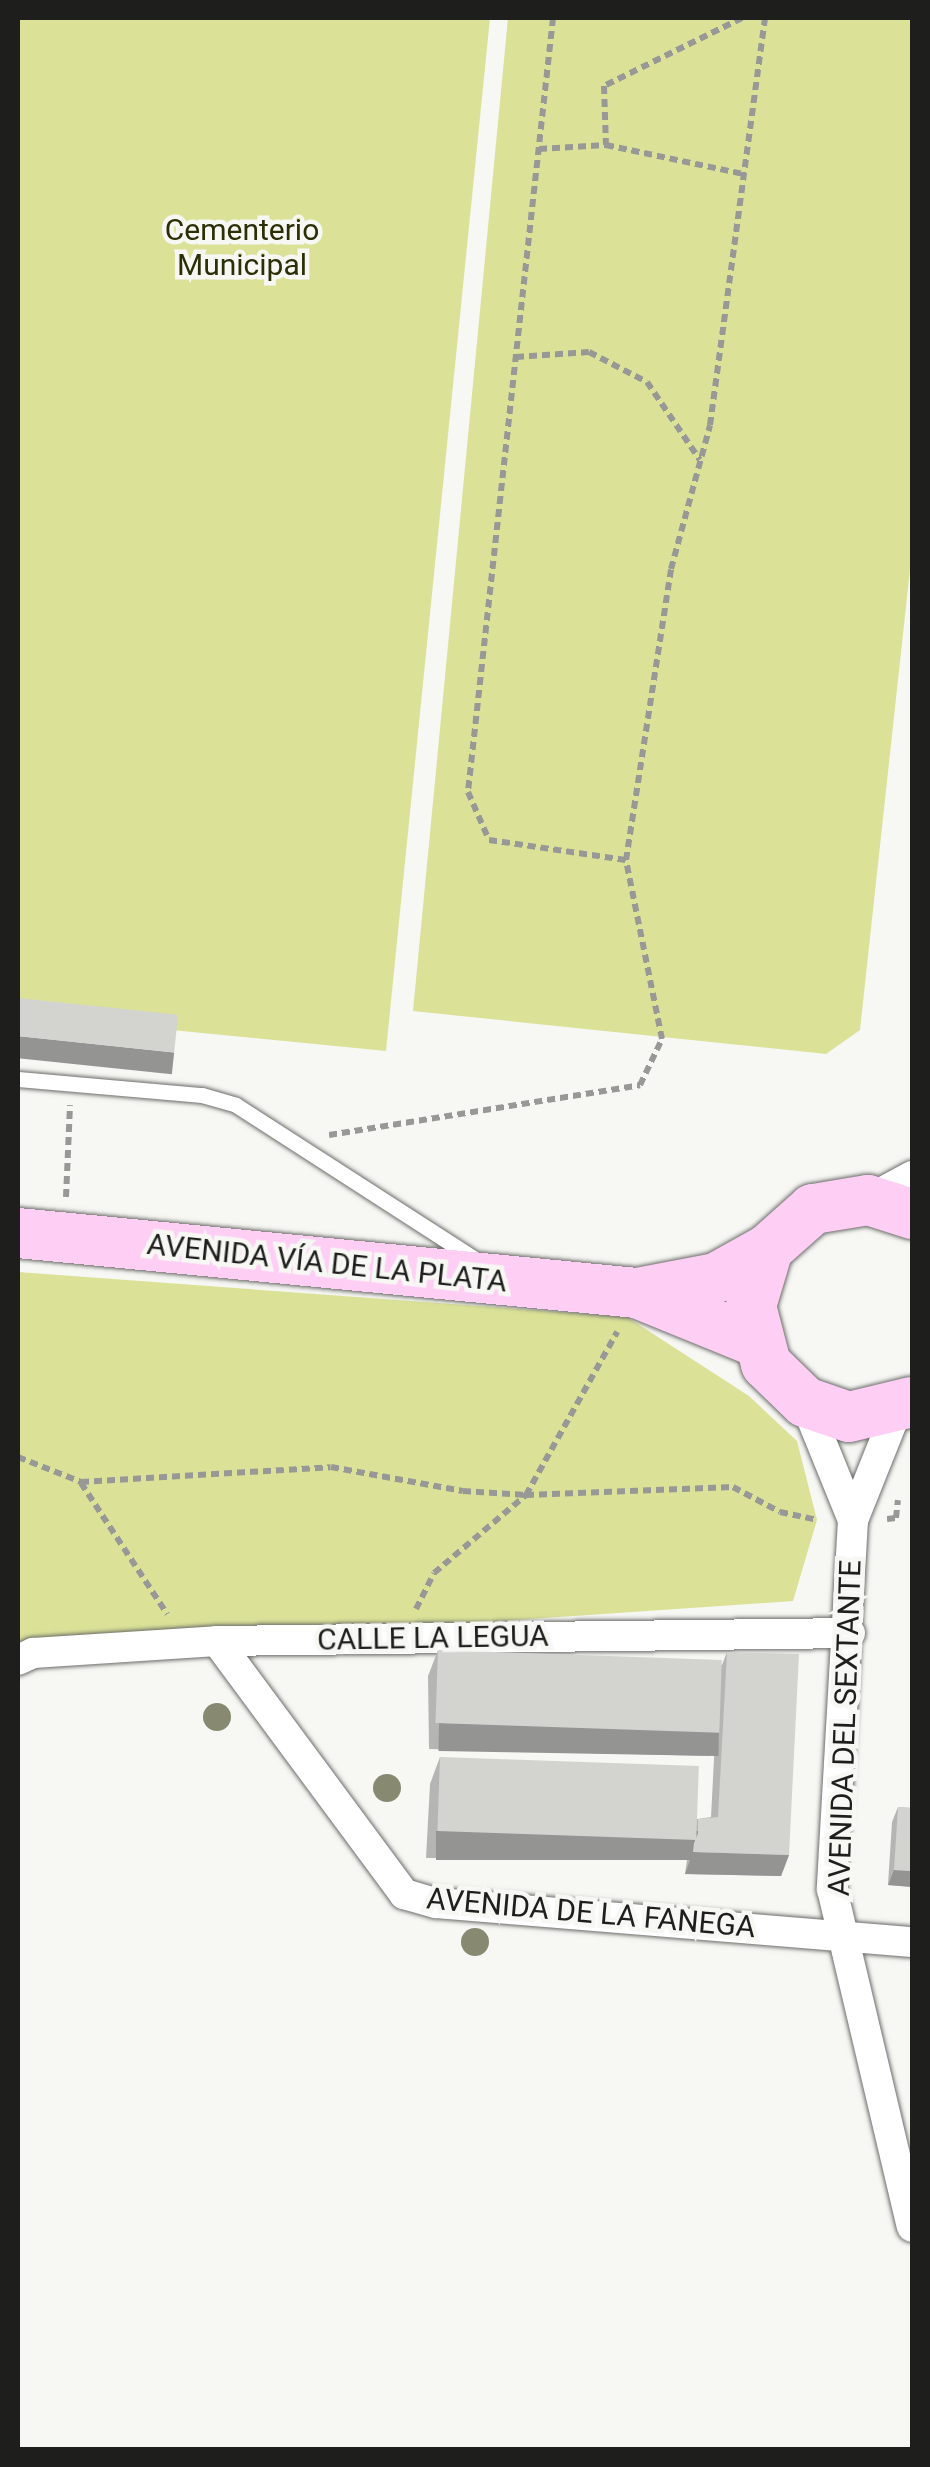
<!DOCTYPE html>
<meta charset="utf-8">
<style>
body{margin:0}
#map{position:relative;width:930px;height:2467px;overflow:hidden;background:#f7f7f4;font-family:Roboto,sans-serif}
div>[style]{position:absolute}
.green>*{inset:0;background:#dbe298}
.path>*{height:6px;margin-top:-3px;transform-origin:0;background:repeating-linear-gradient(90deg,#989896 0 8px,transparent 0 13px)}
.roads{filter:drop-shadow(0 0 2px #6d6d6a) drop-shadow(0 0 2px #6d6d6a)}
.lane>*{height:15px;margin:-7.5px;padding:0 7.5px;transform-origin:7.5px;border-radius:7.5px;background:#fff}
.street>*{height:30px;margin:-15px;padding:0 15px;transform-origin:15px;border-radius:15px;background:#fff}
.primary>*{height:50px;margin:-25px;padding:0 25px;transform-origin:25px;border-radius:25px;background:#fecef5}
.trees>*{width:28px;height:28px;margin:-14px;border-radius:50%;background:#878971}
.wall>*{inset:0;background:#b5b5b3}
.shaded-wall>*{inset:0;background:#949492;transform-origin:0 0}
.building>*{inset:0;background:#d3d3d0;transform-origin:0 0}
span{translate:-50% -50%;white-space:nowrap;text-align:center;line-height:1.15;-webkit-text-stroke:9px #f7f7f4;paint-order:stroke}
.park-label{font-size:30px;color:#2c2f05}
.street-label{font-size:30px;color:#1e1e1d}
.frame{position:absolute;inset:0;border:20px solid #1e1e1d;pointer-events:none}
</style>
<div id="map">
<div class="green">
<i style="clip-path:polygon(18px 18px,490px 18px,386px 1051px,18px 1015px)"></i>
<i style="clip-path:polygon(508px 18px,912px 18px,912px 551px,860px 1030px,826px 1054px,413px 1011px)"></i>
<i style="clip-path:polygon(18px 1272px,627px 1317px,749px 1396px,797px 1441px,817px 1520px,793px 1601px,93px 1649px,18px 1675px)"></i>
</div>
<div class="path">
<i style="left:553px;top:18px;width:779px;rotate:96.27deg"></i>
<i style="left:468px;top:792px;width:52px;rotate:66.4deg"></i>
<i style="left:489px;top:840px;width:138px;rotate:8.3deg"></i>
<i style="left:742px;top:18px;width:154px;rotate:153.8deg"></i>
<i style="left:604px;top:86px;width:59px;rotate:88.1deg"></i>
<i style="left:606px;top:145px;width:141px;rotate:11.9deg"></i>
<i style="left:539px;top:149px;width:67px;rotate:-3.4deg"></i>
<i style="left:516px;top:357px;width:73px;rotate:-3.9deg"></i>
<i style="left:589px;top:352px;width:65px;rotate:27.3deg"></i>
<i style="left:647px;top:382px;width:94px;rotate:55.8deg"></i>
<i style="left:329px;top:1135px;width:315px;rotate:-9.1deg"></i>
<i style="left:640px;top:1085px;width:51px;rotate:-64.4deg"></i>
<i style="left:662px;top:1039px;width:183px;rotate:-101.4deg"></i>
<i style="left:626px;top:860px;width:294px;rotate:-81.2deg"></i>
<i style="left:671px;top:569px;width:149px;rotate:-74.8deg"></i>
<i style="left:710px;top:425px;width:411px;rotate:-82.3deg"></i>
<i style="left:66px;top:1197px;width:92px;rotate:-87.5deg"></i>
<i style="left:18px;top:1457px;width:68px;rotate:21.6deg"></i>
<i style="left:81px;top:1482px;width:250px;rotate:-3.4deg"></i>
<i style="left:331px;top:1467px;width:134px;rotate:10.3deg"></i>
<i style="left:463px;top:1491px;width:63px;rotate:3.6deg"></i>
<i style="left:526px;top:1495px;width:207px;rotate:-2.2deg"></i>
<i style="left:733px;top:1487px;width:53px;rotate:28deg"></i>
<i style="left:780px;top:1512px;width:38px;rotate:12deg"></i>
<i style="left:81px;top:1483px;width:157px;rotate:56.7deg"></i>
<i style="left:887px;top:1519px;width:9px;rotate:-6deg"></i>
<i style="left:896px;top:1518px;width:18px;rotate:-84deg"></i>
<i style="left:416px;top:1609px;width:40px;rotate:-63.4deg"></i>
<i style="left:434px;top:1573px;width:121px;rotate:-40.3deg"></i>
<i style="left:526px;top:1495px;width:187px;rotate:-60.8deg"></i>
</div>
<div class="roads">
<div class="lane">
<i style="left:18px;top:1079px;width:185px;rotate:5deg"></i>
<i style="left:202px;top:1095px;width:35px;rotate:16deg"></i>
<i style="left:236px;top:1105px;width:294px;rotate:32.8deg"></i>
</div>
<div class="street">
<i style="left:868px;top:1200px;width:50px;rotate:-28.6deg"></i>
<i style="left:805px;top:1402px;width:127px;rotate:67.9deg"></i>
<i style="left:897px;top:1410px;width:118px;rotate:111.8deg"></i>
<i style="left:853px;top:1520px;width:370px;rotate:93.3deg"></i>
<i style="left:832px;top:1889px;width:347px;rotate:76.7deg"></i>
<i style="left:217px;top:1641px;width:315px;rotate:53.5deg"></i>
<i style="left:404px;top:1894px;width:33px;rotate:16deg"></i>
<i style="left:436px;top:1903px;width:478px;rotate:4.7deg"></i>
<i style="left:18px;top:1660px;width:17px;rotate:-25deg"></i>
<i style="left:33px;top:1653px;width:184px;rotate:-3.7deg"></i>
<i style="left:217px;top:1641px;width:633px;rotate:-0.72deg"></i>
</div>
<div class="primary">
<i style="left:912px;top:1214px;width:46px;rotate:-162.3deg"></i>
<i style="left:868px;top:1200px;width:56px;rotate:170.7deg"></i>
<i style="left:813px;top:1209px;width:60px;rotate:138.4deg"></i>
<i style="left:768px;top:1249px;width:59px;rotate:106.6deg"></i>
<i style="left:751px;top:1306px;width:60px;rotate:75.5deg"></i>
<i style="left:766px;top:1364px;width:54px;rotate:44.3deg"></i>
<i style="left:805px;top:1402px;width:46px;rotate:18.8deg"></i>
<i style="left:849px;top:1417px;width:65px;rotate:-13.4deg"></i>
<i style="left:18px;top:1233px;width:622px;rotate:5.54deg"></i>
<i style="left:637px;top:1293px;width:130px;rotate:22.2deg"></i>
<i style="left:637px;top:1293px;width:80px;rotate:-10.8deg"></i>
<i style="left:716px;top:1278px;width:60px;rotate:-29.1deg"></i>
</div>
</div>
<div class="trees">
<i style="left:217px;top:1717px"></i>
<i style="left:387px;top:1788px"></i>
<i style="left:475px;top:1942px"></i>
</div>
<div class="wall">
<i style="clip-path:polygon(438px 1650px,722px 1665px,727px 1652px,789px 1855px,781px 1876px,685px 1874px,687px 1860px,426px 1858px,430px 1784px,440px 1757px,698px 1819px,711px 1817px,715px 1739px,709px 1756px,429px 1749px,428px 1676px)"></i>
<i style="clip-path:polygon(898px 1807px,912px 1808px,912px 1887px,888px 1885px,892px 1822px)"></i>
</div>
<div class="shaded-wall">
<i style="left:18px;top:1036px;width:157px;height:22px;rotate:6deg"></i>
<i style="left:439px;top:1723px;width:280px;height:28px;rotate:1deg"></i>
<i style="left:436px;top:1831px;width:262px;height:29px"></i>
<i style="clip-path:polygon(693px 1852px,789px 1855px,781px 1876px,685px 1874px)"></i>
<i style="clip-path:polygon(894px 1870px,912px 1871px,912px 1887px,888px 1885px)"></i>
</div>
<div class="building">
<i style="left:18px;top:998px;width:161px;height:38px;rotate:6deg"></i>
<i style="left:438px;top:1650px;width:284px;height:73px;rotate:2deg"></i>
<i style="clip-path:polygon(727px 1652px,799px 1654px,789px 1855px,693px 1852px,694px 1843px,698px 1833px,698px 1819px,718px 1817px)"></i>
<i style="left:440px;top:1757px;width:259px;height:74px;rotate:2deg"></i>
<i style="clip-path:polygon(898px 1807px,912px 1808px,912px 1871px,894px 1870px)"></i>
</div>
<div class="park-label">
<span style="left:242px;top:247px">Cementerio<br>Municipal</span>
</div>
<div class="street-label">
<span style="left:327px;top:1263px;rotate:6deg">AVENIDA VÍA DE LA PLATA</span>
<span style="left:433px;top:1638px;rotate:-1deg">CALLE LA LEGUA</span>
<span style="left:845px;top:1728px;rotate:-88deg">AVENIDA DEL SEXTANTE</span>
<span style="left:591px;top:1913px;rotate:5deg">AVENIDA DE LA FANEGA</span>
</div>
<div class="frame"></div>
</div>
